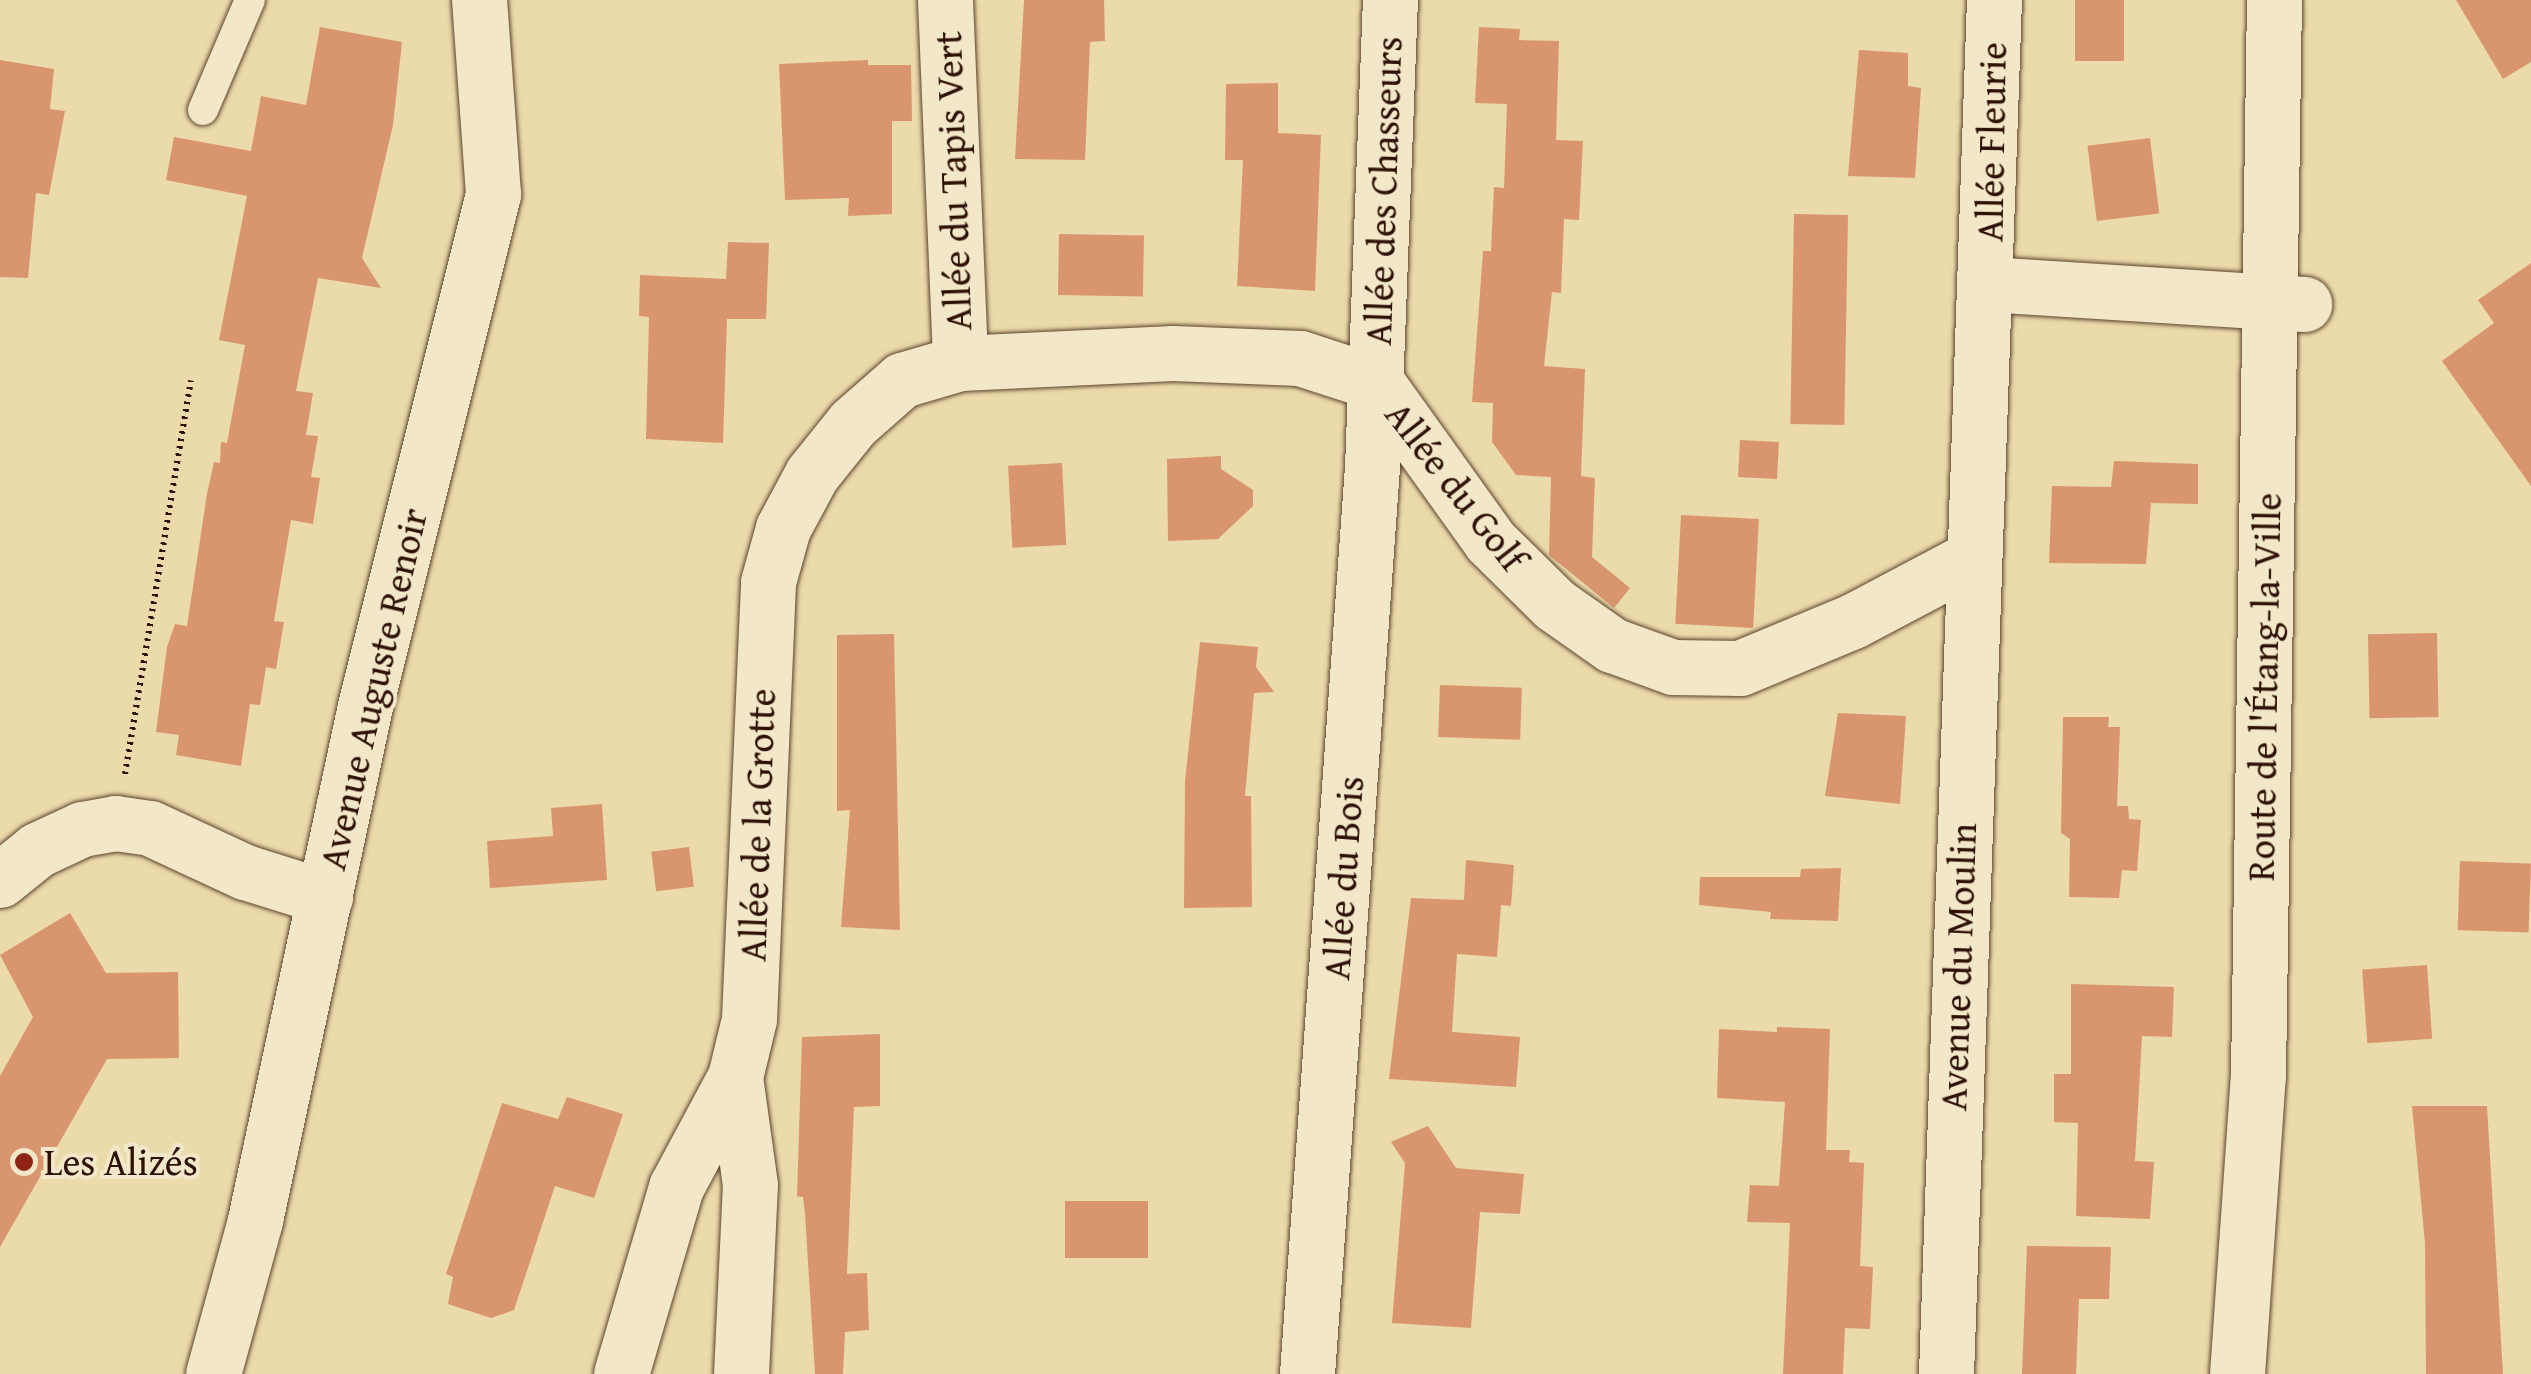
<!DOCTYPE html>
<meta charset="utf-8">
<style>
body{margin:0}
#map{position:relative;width:2531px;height:1374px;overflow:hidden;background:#ebdaaa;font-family:"Gentium Book Plus",serif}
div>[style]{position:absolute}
.building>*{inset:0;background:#d9966e;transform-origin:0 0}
.path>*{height:6px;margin-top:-3px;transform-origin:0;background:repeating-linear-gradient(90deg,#2e1004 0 2.5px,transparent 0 7.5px)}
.roads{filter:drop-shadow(0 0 2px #5d422e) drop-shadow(0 0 2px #5d422e)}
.lane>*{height:30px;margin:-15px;padding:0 15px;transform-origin:15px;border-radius:15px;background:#f2e7c8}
.street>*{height:55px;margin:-27.5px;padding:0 27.5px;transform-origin:27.5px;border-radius:27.5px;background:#f2e7c8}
.secondary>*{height:55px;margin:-27.5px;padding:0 27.5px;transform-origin:27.5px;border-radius:27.5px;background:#f2e7c8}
.dots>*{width:28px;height:28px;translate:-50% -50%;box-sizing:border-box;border:5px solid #f2e7c8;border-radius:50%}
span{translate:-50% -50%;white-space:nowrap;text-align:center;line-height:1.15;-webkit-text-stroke:8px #f2e7c8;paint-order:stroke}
.street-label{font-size:38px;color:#2e1004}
.poi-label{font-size:38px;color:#2e1004}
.left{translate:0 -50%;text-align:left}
</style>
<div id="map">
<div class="building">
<i style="clip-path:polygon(1024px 0,1104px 0,1105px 41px,1090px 42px,1085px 160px,1015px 159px)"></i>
<i style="left:2075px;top:0;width:49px;height:61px"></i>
<i style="clip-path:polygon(2456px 0,2531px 0,2531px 62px,2503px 79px)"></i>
<i style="clip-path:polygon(320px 27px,402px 42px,393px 125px,362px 258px,381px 288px,318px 278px,296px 391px,313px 393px,306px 435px,318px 436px,311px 477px,320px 478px,313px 524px,291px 520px,274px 621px,284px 622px,276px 669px,266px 667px,260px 705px,250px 704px,241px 766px,176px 755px,179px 735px,156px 732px,167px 647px,175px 624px,187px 626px,207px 494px,214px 462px,220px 463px,221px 442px,227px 443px,245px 345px,219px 340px,247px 196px,166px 180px,174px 137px,251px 151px,261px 96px,306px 105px)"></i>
<i style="clip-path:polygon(1479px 27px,1520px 29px,1519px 40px,1559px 41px,1556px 140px,1583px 141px,1579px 220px,1564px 219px,1561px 293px,1552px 292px,1544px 366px,1585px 369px,1581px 476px,1595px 478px,1592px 557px,1630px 588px,1614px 608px,1549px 555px,1551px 477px,1516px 475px,1492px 442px,1493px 403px,1472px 402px,1483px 251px,1491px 251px,1494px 187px,1504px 188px,1507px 104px,1475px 103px)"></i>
<i style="clip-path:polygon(1859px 50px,1908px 53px,1908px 86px,1921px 88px,1915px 178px,1848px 176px)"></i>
<i style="clip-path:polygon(0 60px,54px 69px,50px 109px,65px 111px,49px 195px,36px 193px,28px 278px,0 277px)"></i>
<i style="clip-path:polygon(868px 60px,868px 65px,911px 65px,912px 121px,892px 121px,892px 214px,848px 216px,849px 198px,785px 200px,779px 64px)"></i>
<i style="clip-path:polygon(1278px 83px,1278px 133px,1321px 135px,1315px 291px,1237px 286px,1243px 160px,1225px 160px,1226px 84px)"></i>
<i style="left:2150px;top:138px;width:76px;height:63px;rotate:83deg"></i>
<i style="left:1794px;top:214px;width:54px;height:210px;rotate:1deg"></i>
<i style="left:1059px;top:234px;width:85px;height:61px;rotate:1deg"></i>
<i style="clip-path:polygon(728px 242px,769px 243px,766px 319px,727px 319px,723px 443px,646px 439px,649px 317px,639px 316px,640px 275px,726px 279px)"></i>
<i style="clip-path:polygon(2531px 263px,2531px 486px,2442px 361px,2494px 323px,2478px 300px)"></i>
<i style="left:1740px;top:440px;width:39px;height:37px;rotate:3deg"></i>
<i style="clip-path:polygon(1221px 456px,1221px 469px,1253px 490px,1253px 506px,1218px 539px,1168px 541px,1167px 459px)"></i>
<i style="clip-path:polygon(2114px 461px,2198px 464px,2198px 504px,2151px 503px,2146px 564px,2049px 563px,2052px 486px,2111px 487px)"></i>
<i style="left:1062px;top:463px;width:82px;height:54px;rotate:87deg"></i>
<i style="left:1681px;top:515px;width:78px;height:109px;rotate:3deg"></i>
<i style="left:2437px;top:633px;width:84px;height:69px;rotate:89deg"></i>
<i style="clip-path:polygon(894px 634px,900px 930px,841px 927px,850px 810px,837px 811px,837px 635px)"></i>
<i style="clip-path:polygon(1200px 642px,1258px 647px,1256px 667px,1274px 692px,1254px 693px,1245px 796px,1251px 796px,1252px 907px,1184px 908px,1185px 781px)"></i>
<i style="left:1440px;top:685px;width:82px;height:52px;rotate:2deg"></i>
<i style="clip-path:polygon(1838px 713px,1906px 716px,1900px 804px,1825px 796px)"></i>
<i style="clip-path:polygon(2063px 717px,2109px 717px,2108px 727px,2120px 727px,2117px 806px,2128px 806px,2129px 819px,2141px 820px,2137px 871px,2122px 870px,2119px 898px,2069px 897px,2070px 839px,2061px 833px)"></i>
<i style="clip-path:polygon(602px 804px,607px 880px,490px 888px,487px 841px,553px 836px,551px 808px)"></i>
<i style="left:689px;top:847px;width:40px;height:38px;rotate:83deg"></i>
<i style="clip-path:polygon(1466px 860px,1514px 865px,1511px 906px,1501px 905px,1497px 957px,1457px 954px,1452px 1032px,1520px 1037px,1516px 1087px,1389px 1079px,1411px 898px,1464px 900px)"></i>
<i style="left:2460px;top:861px;width:71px;height:69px;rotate:2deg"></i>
<i style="clip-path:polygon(1841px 868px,1838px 921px,1770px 919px,1771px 912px,1699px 905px,1700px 877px,1800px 877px,1801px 869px)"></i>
<i style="clip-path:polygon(70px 913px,106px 973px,178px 972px,179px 1058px,107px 1059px,0 1247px,0 1076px,33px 1017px,0 955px)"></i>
<i style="left:2427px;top:965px;width:74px;height:65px;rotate:86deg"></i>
<i style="clip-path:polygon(2071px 984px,2174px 987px,2172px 1037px,2142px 1036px,2135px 1161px,2154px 1162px,2150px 1219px,2076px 1216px,2078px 1123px,2054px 1122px,2054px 1074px,2071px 1074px)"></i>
<i style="clip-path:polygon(1777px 1027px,1830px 1029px,1826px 1150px,1850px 1150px,1849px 1162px,1864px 1163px,1860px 1266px,1873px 1267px,1870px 1329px,1845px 1328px,1843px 1374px,1783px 1374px,1790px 1223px,1747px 1222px,1750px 1185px,1779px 1186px,1785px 1102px,1717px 1098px,1719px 1029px,1777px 1032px)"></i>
<i style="clip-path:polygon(880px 1034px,880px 1106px,854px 1107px,847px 1274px,867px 1273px,869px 1330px,845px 1332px,843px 1374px,815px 1374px,805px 1214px,803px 1197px,797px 1196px,802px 1037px)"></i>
<i style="clip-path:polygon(567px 1097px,623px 1114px,594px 1198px,555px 1186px,514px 1310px,491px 1318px,448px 1304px,453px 1277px,446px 1274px,502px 1103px,558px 1119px)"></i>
<i style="clip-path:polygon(2412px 1106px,2487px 1106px,2503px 1374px,2426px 1374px,2425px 1243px)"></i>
<i style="clip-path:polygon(1428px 1126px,1456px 1168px,1524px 1174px,1520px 1214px,1480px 1212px,1471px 1328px,1392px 1323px,1405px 1163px,1391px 1142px)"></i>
<i style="left:1065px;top:1201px;width:83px;height:57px"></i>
<i style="clip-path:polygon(2027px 1246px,2111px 1247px,2109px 1299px,2079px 1299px,2076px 1374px,2022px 1374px)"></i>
</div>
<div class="path">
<i style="left:125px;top:774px;width:399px;rotate:-80.5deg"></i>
</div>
<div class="roads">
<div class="lane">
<i style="left:203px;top:110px;width:120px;rotate:-66.9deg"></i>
</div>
<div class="street">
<i style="left:945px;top:0;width:363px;rotate:87.6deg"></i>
<i style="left:1987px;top:284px;width:318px;rotate:3.6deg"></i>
<i style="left:0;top:880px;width:48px;rotate:-39deg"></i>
<i style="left:37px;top:850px;width:50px;rotate:-25deg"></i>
<i style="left:82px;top:829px;width:34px;rotate:-10deg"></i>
<i style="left:115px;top:823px;width:35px;rotate:8deg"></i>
<i style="left:150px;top:828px;width:105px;rotate:24.9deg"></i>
<i style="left:245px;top:872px;width:84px;rotate:17.4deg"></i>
<i style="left:213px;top:1374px;width:160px;rotate:-74.7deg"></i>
<i style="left:255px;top:1220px;width:526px;rotate:-77.92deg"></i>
<i style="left:365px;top:706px;width:528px;rotate:-75.96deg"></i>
<i style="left:493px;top:194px;width:195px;rotate:-94.1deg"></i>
<i style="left:621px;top:1374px;width:195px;rotate:-73.6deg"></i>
<i style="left:676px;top:1187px;width:125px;rotate:-61.8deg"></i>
<i style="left:741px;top:1374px;width:189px;rotate:-87.3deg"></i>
<i style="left:750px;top:1185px;width:109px;rotate:-97.9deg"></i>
<i style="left:735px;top:1077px;width:60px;rotate:-76.4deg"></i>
<i style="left:749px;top:1019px;width:437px;rotate:-87.5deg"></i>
<i style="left:768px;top:582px;width:56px;rotate:-74.5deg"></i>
<i style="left:783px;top:528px;width:61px;rotate:-61.8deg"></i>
<i style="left:812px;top:474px;width:65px;rotate:-51.2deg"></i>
<i style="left:853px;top:423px;width:65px;rotate:-41.3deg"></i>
<i style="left:902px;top:380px;width:60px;rotate:-16.3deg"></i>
<i style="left:960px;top:363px;width:213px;rotate:-2.7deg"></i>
<i style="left:1173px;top:353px;width:127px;rotate:2.3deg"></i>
<i style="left:1300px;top:358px;width:81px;rotate:18deg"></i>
<i style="left:1377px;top:383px;width:194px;rotate:54.4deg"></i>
<i style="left:1490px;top:541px;width:91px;rotate:44.6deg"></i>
<i style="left:1555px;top:605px;width:70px;rotate:35.1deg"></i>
<i style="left:1612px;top:645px;width:65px;rotate:19.8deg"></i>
<i style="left:1673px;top:667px;width:67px;rotate:0.9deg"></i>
<i style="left:1740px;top:668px;width:122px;rotate:-22.6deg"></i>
<i style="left:1853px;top:621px;width:132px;rotate:-27.9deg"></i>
<i style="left:1307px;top:1374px;width:909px;rotate:-85.9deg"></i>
<i style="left:1372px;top:467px;width:467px;rotate:-87.8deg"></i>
<i style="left:1946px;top:1374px;width:1375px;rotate:-88deg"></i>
</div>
<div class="secondary">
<i style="left:2237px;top:1374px;width:299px;rotate:-86deg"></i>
<i style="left:2258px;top:1076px;width:1076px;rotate:-89.15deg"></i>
</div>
</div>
<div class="dots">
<i style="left:24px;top:1162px;background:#8f2418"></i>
</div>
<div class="street-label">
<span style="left:1991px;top:142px;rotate:-89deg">Allée Fleurie</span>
<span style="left:953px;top:181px;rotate:-92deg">Allée du Tapis Vert</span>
<span style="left:1383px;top:191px;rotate:-88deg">Allée des Chasseurs</span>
<span style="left:1456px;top:486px;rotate:52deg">Allée du Golf</span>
<span style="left:2264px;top:687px;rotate:-89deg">Route de l'Étang-la-Ville</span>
<span style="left:373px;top:689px;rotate:-77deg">Avenue Auguste Renoir</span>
<span style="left:757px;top:825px;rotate:-88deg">Allée de la Grotte</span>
<span style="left:1343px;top:878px;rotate:-86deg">Allée du Bois</span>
<span style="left:1958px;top:967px;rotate:-88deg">Avenue du Moulin</span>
</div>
<div class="poi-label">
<span class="left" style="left:44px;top:1162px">Les Alizés</span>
</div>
</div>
